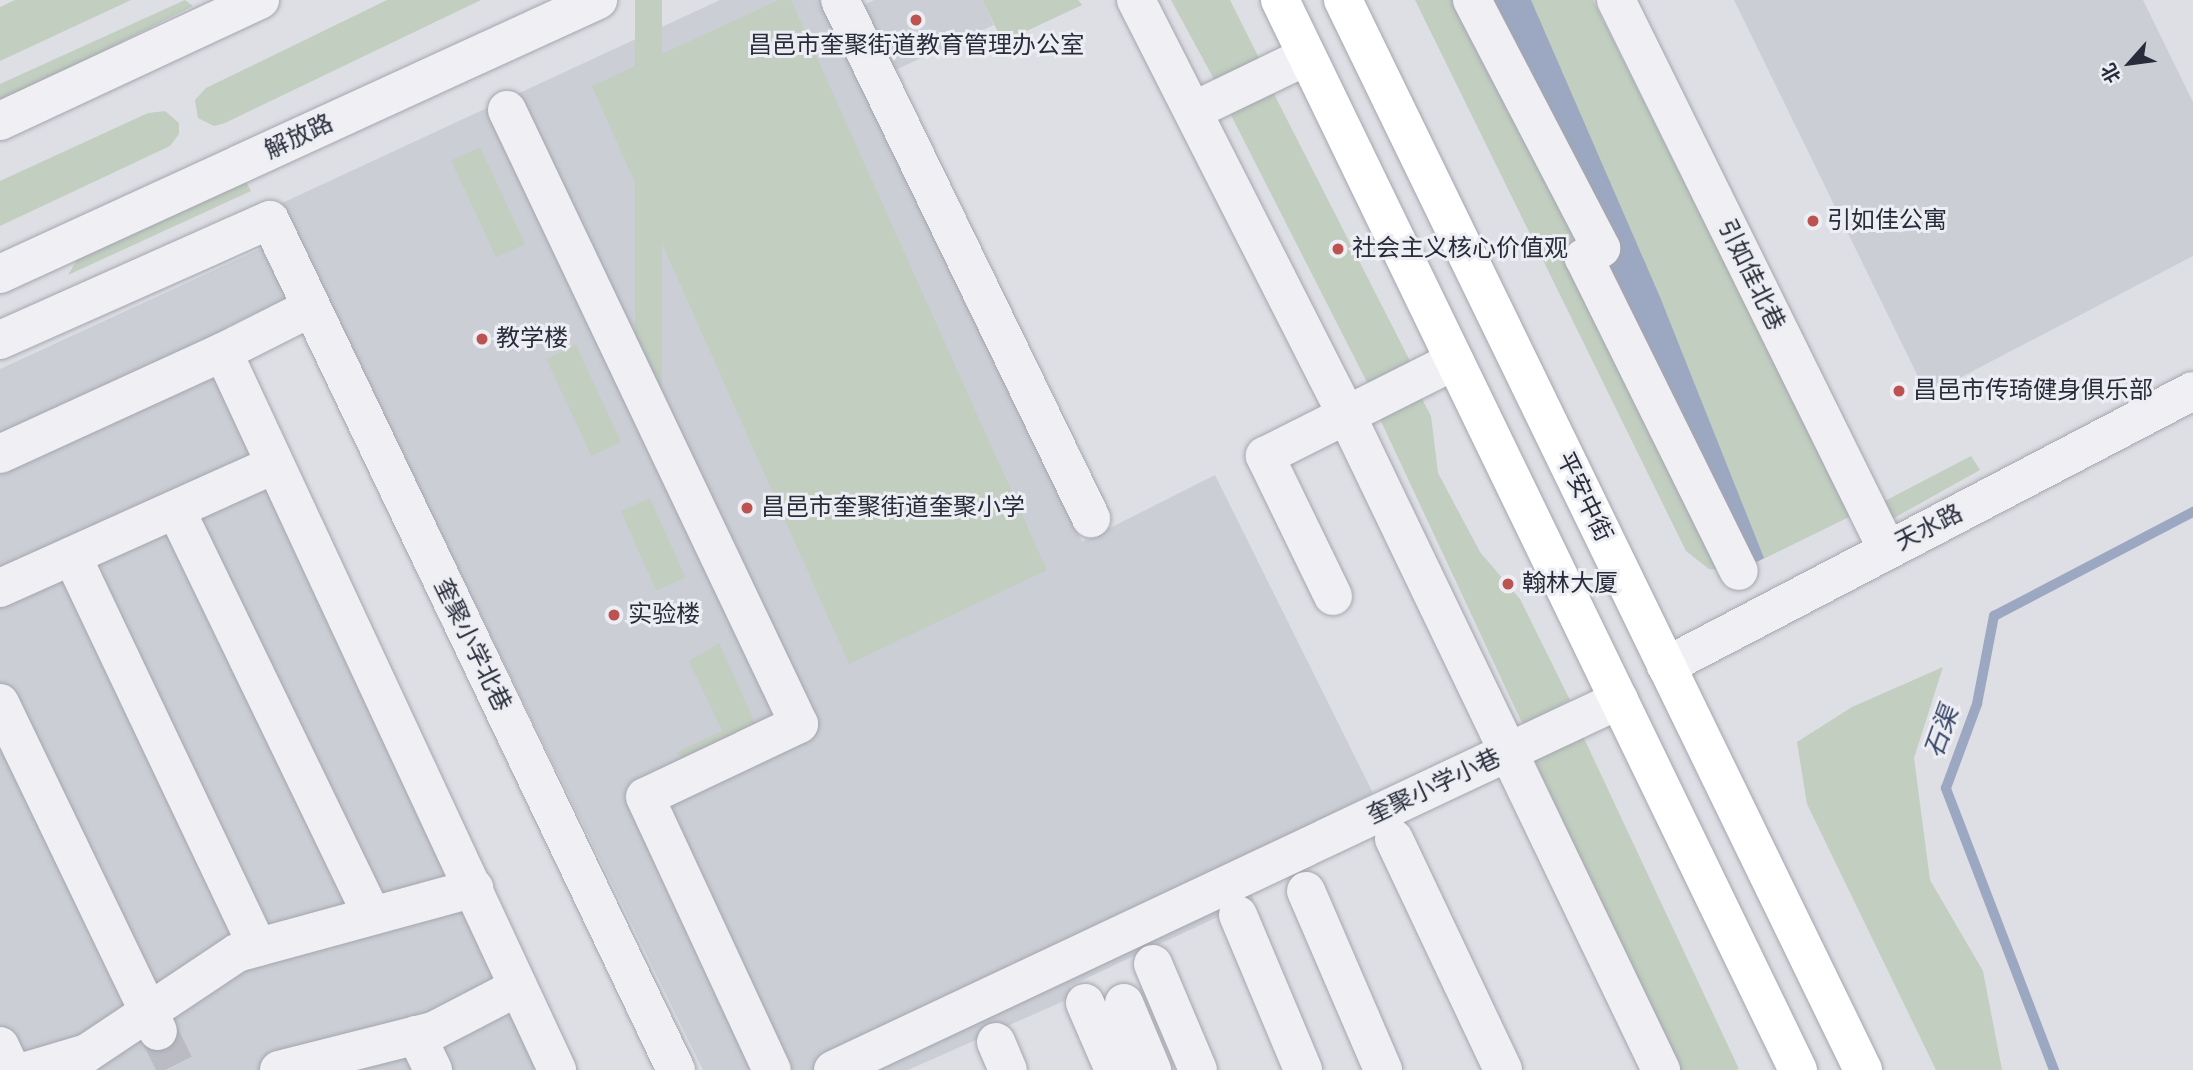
<!DOCTYPE html>
<meta charset="utf-8">
<style>
body{margin:0}
#map{position:relative;width:2193px;height:1070px;overflow:hidden;background:#dedfe5;font-family:Roboto,"Noto Sans SC",sans-serif}
div>[style]{position:absolute}
.built>*{inset:0;background:#ccced6}
.green>*{inset:0;background:#c1cec0;transform-origin:0 0}
.water>*{inset:0;background:#9ca8c1}
.stream>*{height:10px;margin:-5px;padding:0 5px;transform-origin:5px;border-radius:5px;background:#9ca8c1}
.minor-tunnel>*{height:38px;margin-top:-19px;transform-origin:0;background:repeating-linear-gradient(90deg,#babbc3 0 38px,transparent 0 57px)}
.roads{filter:drop-shadow(0 0 2px #a4a6ae) drop-shadow(0 0 2px #a4a6ae)}
.minor>*{height:38px;margin:-19px;padding:0 19px;transform-origin:19px;border-radius:19px;background:#f0f0f4}
.major>*{height:38px;margin:-19px;padding:0 19px;transform-origin:19px;border-radius:19px;background:#fff}
.dots>*{width:19px;height:19px;translate:-50% -50%;box-sizing:border-box;border:4px solid #edeef3;border-radius:50%}
span{translate:-50% -50%;white-space:nowrap;text-align:center;line-height:1.15;-webkit-text-stroke:6px #edeef3;paint-order:stroke}
.poi-label{font-size:24px;color:#292c3a}
.left{translate:0 -50%;text-align:left}
.street-label{font-size:24px;color:#292c3a}
.water-label{font-size:26px;color:#384569;font-style:italic}
.north{position:absolute;left:2095px;top:28px;width:70px;height:70px;-webkit-text-stroke:5px #edeef3;paint-order:stroke;rotate:242deg;font-size:19px;font-weight:700;line-height:28px;text-align:center;color:#292c3a}
.north::after{content:'';display:block;margin:auto;width:24px;height:32px;background:#292c3a;clip-path:polygon(50% 0,100% 100%,50% 72%,0 100%)}
</style>
<div id="map">
<div class="built">
<i style="clip-path:polygon(720px 0,822px 0,1082px 542px,1215px 475px,1373px 793px,1237px 861px,1254px 900px,1070px 986px,1073px 997px,908px 1070px,703px 1070px,280px 204px)"></i>
<i style="clip-path:polygon(874px 0,982px 0,994px 25px,895px 70px,864px 5px)"></i>
<i style="clip-path:polygon(1734px 0,2143px 0,2193px 102px,2193px 256px,1927px 395px)"></i>
<i style="clip-path:polygon(269px 245px,293px 295px,227px 327px,577px 1070px,0 1070px,0 369px)"></i>
</div>
<div class="green">
<i style="clip-path:polygon(15px 0,131px 0,0 61px,0 7px)"></i>
<i style="clip-path:polygon(185px 0,193px 6px,90px 58px,64px 81px,0 109px,0 84px)"></i>
<i style="clip-path:polygon(387px 0,481px 0,225px 123px,214px 126px,198px 118px,195px 100px,206px 88px)"></i>
<i style="left:635px;top:0;width:27px;height:408px"></i>
<i style="clip-path:polygon(779px 0,791px 0,1047px 570px,849px 664px,592px 86px)"></i>
<i style="clip-path:polygon(982px 0,1078px 0,1082px 5px,1003px 42px)"></i>
<i style="clip-path:polygon(1171px 0,1230px 0,1261px 62px,1216px 83px)"></i>
<i style="clip-path:polygon(1415px 0,1593px 0,1851px 516px,1739px 571px,1709px 569px,1686px 551px)"></i>
<i style="left:1272px;top:90px;width:306px;height:48px;rotate:63deg"></i>
<i style="clip-path:polygon(165px 111px,179px 123px,179px 134px,170px 146px,0 226px,0 181px,148px 113px)"></i>
<i style="left:480px;top:147px;width:107px;height:32px;rotate:65deg"></i>
<i style="clip-path:polygon(245px 180px,251px 191px,68px 275px,81px 253px)"></i>
<i style="left:576px;top:345px;width:107px;height:33px;rotate:65deg"></i>
<i style="clip-path:polygon(1420px 395px,1431px 416px,1438px 473px,1480px 552px,1520px 599px,1570px 700px,1523px 725px,1379px 417px)"></i>
<i style="clip-path:polygon(1971px 456px,1980px 470px,1885px 523px,1879px 504px)"></i>
<i style="left:650px;top:498px;width:87px;height:32px;rotate:66deg"></i>
<i style="clip-path:polygon(719px 643px,756px 725px,682px 760px,677px 752px,722px 731px,689px 661px)"></i>
<i style="clip-path:polygon(1943px 667px,1914px 758px,1930px 880px,1983px 971px,2002px 1070px,1936px 1070px,1807px 804px,1797px 742px,1852px 707px)"></i>
<i style="clip-path:polygon(1582px 734px,1739px 1069px,1736px 1070px,1679px 1070px,1533px 757px)"></i>
</div>
<div class="water">
<i style="clip-path:polygon(1484px 0,1531px 0,1660px 297px,1764px 558px,1749px 566px)"></i>
</div>
<div class="stream">
<i style="left:2054px;top:1070px;width:302px;rotate:-111deg"></i>
<i style="left:1946px;top:788px;width:90px;rotate:-69.7deg"></i>
<i style="left:1977px;top:704px;width:90px;rotate:-79.1deg"></i>
<i style="left:1994px;top:616px;width:225px;rotate:-27.6deg"></i>
</div>
<div class="minor-tunnel">
<i style="left:158px;top:1031px;width:43px;rotate:64deg"></i>
</div>
<div class="roads">
<div class="minor">
<i style="left:840px;top:0;width:576px;rotate:64.15deg"></i>
<i style="left:1136px;top:0;width:464px;rotate:63.1deg"></i>
<i style="left:1346px;top:414px;width:728px;rotate:64.35deg"></i>
<i style="left:1472px;top:0;width:280px;rotate:62.5deg"></i>
<i style="left:1601px;top:248px;width:20px;rotate:150deg"></i>
<i style="left:1584px;top:258px;width:349px;rotate:63.7deg"></i>
<i style="left:1616px;top:0;width:612px;rotate:63.73deg"></i>
<i style="left:507px;top:110px;width:680px;rotate:64.57deg"></i>
<i style="left:799px;top:724px;width:170px;rotate:154.6deg"></i>
<i style="left:645px;top:797px;width:301px;rotate:65.1deg"></i>
<i style="left:1195px;top:110px;width:124px;rotate:-25.7deg"></i>
<i style="left:0;top:121px;width:287px;rotate:-25deg"></i>
<i style="left:0;top:274px;width:658px;rotate:-24.62deg"></i>
<i style="left:0;top:340px;width:295px;rotate:-24deg"></i>
<i style="left:270px;top:220px;width:942px;rotate:64.47deg"></i>
<i style="left:223px;top:352px;width:97px;rotate:-26.8deg"></i>
<i style="left:0;top:454px;width:245px;rotate:-24.6deg"></i>
<i style="left:223px;top:352px;width:792px;rotate:65.05deg"></i>
<i style="left:176px;top:510px;width:450px;rotate:64.2deg"></i>
<i style="left:72px;top:556px;width:433px;rotate:64.6deg"></i>
<i style="left:0;top:588px;width:300px;rotate:-24.2deg"></i>
<i style="left:1333px;top:596px;width:156px;rotate:-115.9deg"></i>
<i style="left:1265px;top:456px;width:212px;rotate:-26.7deg"></i>
<i style="left:1666px;top:666px;width:594px;rotate:-27.56deg"></i>
<i style="left:0;top:703px;width:364px;rotate:64.3deg"></i>
<i style="left:1394px;top:839px;width:255px;rotate:64.7deg"></i>
<i style="left:1306px;top:891px;width:195px;rotate:66.7deg"></i>
<i style="left:1238px;top:915px;width:168px;rotate:67.2deg"></i>
<i style="left:1153px;top:964px;width:115px;rotate:67deg"></i>
<i style="left:1085px;top:1003px;width:73px;rotate:66.6deg"></i>
<i style="left:1124px;top:1003px;width:73px;rotate:67.3deg"></i>
<i style="left:416px;top:1035px;width:39px;rotate:64deg"></i>
<i style="left:996px;top:1042px;width:30px;rotate:67deg"></i>
<i style="left:0;top:1046px;width:26px;rotate:65deg"></i>
<i style="left:30px;top:1070px;width:59px;rotate:-16.6deg"></i>
<i style="left:87px;top:1053px;width:180px;rotate:-33.7deg"></i>
<i style="left:237px;top:953px;width:246px;rotate:-15.3deg"></i>
<i style="left:279px;top:1070px;width:159px;rotate:-14.2deg"></i>
<i style="left:433px;top:1031px;width:93px;rotate:-27.4deg"></i>
<i style="left:833px;top:1070px;width:869px;rotate:-25.21deg"></i>
</div>
<div class="major">
<i style="left:1280px;top:0;width:1189px;rotate:64.17deg"></i>
<i style="left:1343px;top:0;width:1190px;rotate:64.08deg"></i>
</div>
</div>
<div class="dots">
<i style="left:916px;top:20px;background:#bd5350"></i>
<i style="left:1813px;top:221px;background:#bd5350"></i>
<i style="left:1338px;top:249px;background:#bd5350"></i>
<i style="left:482px;top:339px;background:#bd5350"></i>
<i style="left:1899px;top:391px;background:#bd5350"></i>
<i style="left:747px;top:508px;background:#bd5350"></i>
<i style="left:1508px;top:584px;background:#bd5350"></i>
<i style="left:614px;top:615px;background:#bd5350"></i>
</div>
<div class="poi-label">
<span style="left:916px;top:46px">昌邑市奎聚街道教育管理办公室</span>
<span class="left" style="left:1827px;top:221px">引如佳公寓</span>
<span class="left" style="left:1352px;top:249px">社会主义核心价值观</span>
<span class="left" style="left:496px;top:339px">教学楼</span>
<span class="left" style="left:1913px;top:391px">昌邑市传琦健身俱乐部</span>
<span class="left" style="left:761px;top:508px">昌邑市奎聚街道奎聚小学</span>
<span class="left" style="left:1522px;top:584px">翰林大厦</span>
<span class="left" style="left:628px;top:615px">实验楼</span>
</div>
<div class="street-label">
<span style="left:299px;top:137px;rotate:-25deg">解放路</span>
<span style="left:1751px;top:275px;rotate:64deg">引如佳北巷</span>
<span style="left:1584px;top:497px;rotate:64deg">平安中街</span>
<span style="left:1929px;top:528px;rotate:-27deg">天水路</span>
<span style="left:472px;top:645px;rotate:64deg">奎聚小学北巷</span>
<span style="left:1434px;top:787px;rotate:-25deg">奎聚小学小巷</span>
</div>
<div class="water-label">
<span style="left:1942px;top:732px;rotate:-70deg">石渠</span>
</div>
<div class="north">北</div>
</div>
